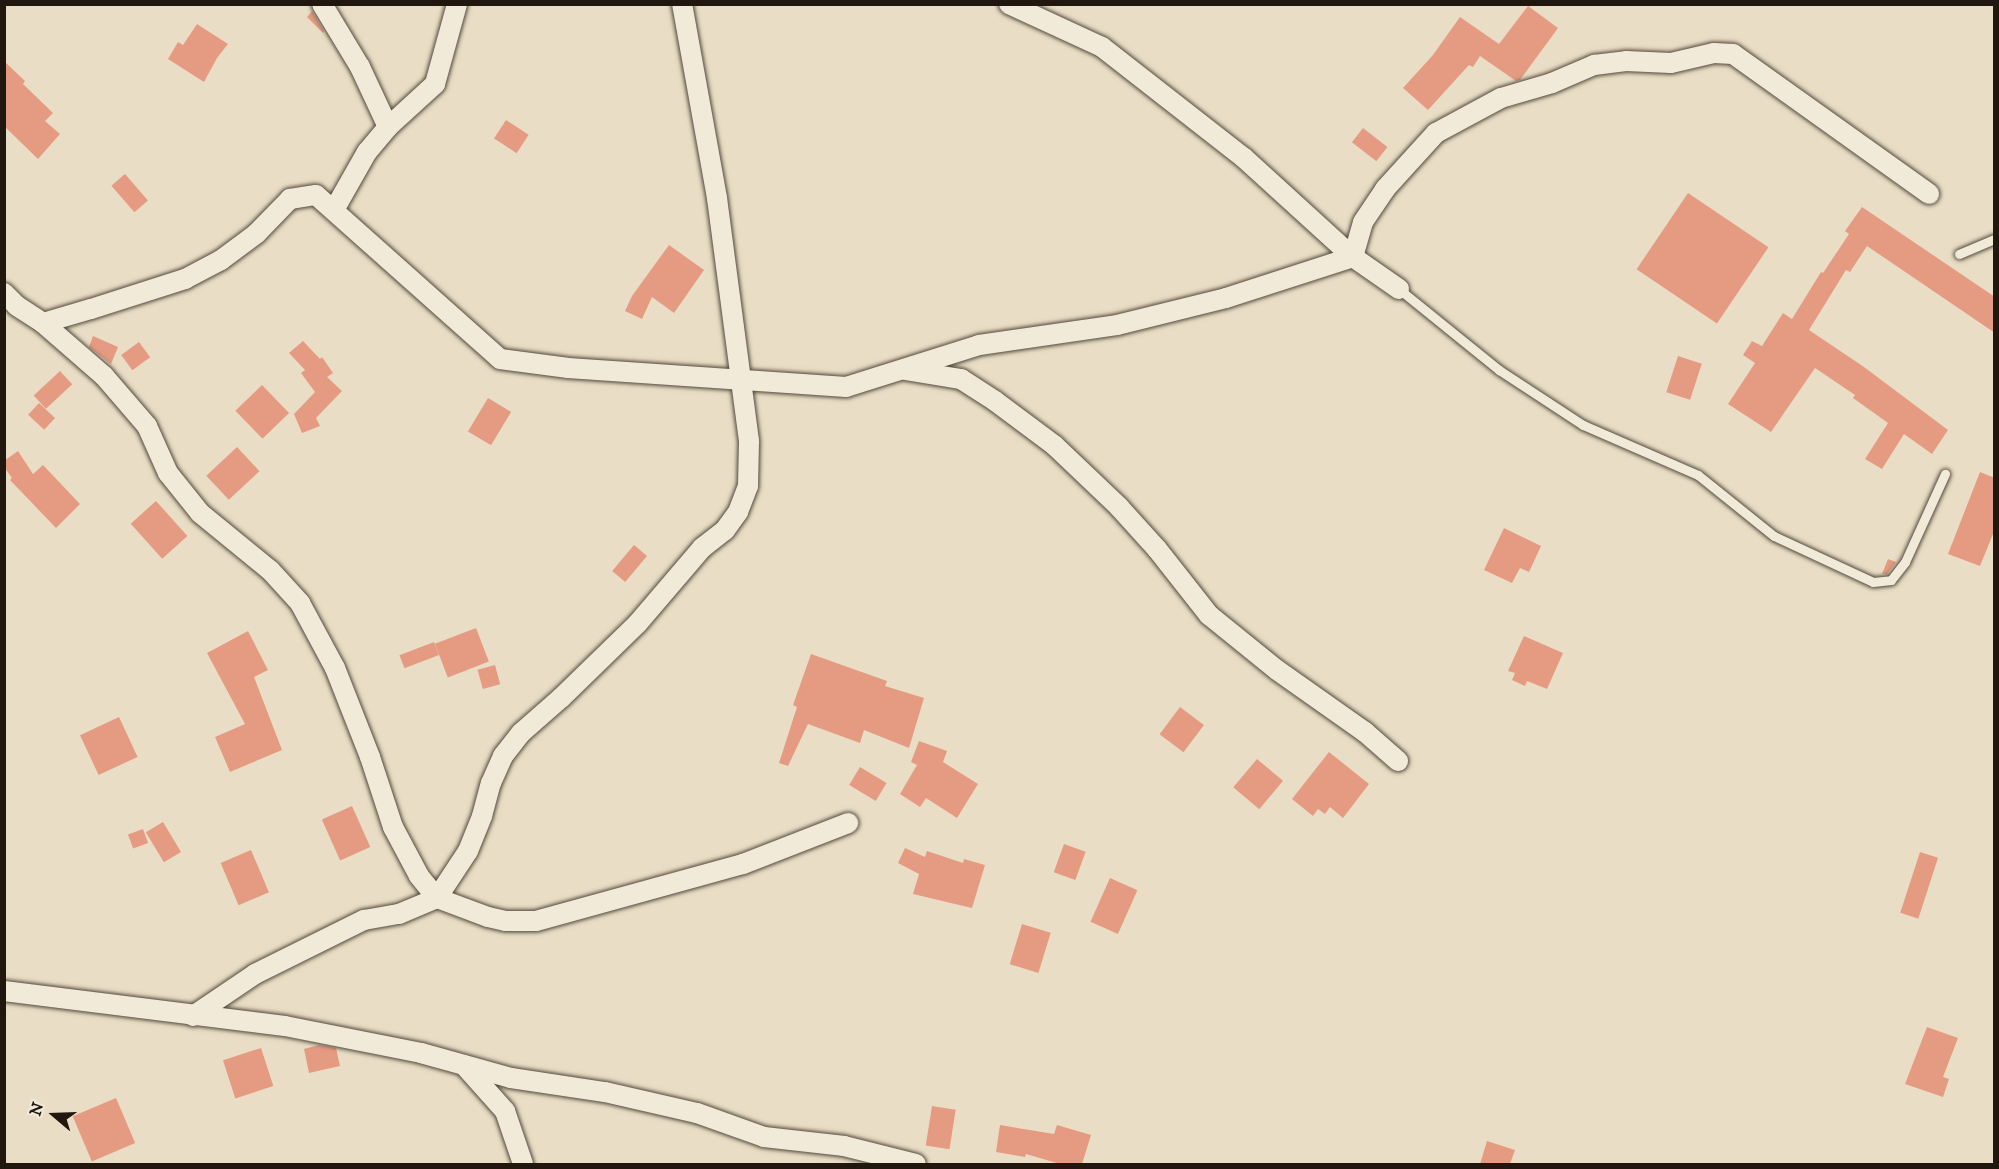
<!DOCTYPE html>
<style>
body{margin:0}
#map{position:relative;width:1999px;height:1169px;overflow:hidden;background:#e9dec5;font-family:"IM FELL DW Pica",serif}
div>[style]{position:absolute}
.building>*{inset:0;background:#e59b82;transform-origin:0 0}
.roads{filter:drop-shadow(0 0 2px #53493c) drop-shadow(0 0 2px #53493c)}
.lane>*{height:9px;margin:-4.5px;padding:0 4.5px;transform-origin:4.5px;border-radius:4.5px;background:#f1ead9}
.street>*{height:20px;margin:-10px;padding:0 10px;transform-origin:10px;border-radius:10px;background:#f1ead9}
span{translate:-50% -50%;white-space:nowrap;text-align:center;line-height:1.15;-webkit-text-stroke:5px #f1ead9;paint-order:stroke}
.frame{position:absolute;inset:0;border:6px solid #21170f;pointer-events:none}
.north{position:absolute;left:24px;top:1085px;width:60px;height:60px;-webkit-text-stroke:4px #f1ead9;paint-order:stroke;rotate:289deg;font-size:16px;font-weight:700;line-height:24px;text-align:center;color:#21170f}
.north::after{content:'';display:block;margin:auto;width:21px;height:27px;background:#21170f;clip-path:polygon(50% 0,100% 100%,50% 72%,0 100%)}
</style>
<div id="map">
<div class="building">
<i style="clip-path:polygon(1528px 6px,1558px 28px,1520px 80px,1516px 81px,1480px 56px,1473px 67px,1469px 65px,1428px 110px,1403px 88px,1433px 55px,1460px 17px,1499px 44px)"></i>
<i style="clip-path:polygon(312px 11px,324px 31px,323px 33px,307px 17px)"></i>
<i style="clip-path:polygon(197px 24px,228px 44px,217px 58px,204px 82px,168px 59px,178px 42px,183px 45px)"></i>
<i style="clip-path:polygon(4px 61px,25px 81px,23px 84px,53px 113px,45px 121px,60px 134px,38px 159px,4px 126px)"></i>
<i style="left:506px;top:120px;width:27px;height:22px;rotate:33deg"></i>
<i style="left:1363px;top:128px;width:31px;height:18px;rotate:38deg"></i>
<i style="left:125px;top:174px;width:35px;height:18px;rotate:49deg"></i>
<i style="left:1688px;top:193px;width:97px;height:92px;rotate:34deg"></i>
<i style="clip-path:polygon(1862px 207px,1995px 297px,1995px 333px,1867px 246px,1850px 272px,1846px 270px,1809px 330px,1864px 367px,1948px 430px,1932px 454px,1904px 434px,1882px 469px,1865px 459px,1888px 423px,1853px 398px,1855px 395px,1815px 368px,1771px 432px,1728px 404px,1755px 363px,1743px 355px,1752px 341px,1762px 346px,1783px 313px,1792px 319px,1821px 272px,1823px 273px,1849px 234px,1845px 231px)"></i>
<i style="clip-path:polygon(669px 245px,704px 270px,674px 313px,652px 297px,642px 319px,625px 311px,632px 296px)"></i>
<i style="clip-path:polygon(93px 336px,118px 347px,111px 364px,89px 347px)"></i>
<i style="clip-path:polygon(303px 341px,320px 359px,322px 357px,333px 373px,327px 377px,342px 391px,316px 418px,320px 426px,302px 433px,294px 414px,315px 392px,301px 373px,305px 370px,289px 353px)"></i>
<i style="left:139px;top:342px;width:19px;height:22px;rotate:54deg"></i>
<i style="left:1678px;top:356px;width:25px;height:38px;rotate:18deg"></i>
<i style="left:60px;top:371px;width:18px;height:36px;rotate:47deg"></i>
<i style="left:262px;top:385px;width:39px;height:37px;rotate:46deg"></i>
<i style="left:488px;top:398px;width:27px;height:39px;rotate:31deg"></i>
<i style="left:39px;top:403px;width:22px;height:16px;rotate:43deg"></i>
<i style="left:237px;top:447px;width:33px;height:42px;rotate:47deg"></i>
<i style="clip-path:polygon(18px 451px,33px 474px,43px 465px,80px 504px,56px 528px,10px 480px,12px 478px,4px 467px,4px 461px)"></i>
<i style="clip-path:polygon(1980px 472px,1995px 478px,1995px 529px,1980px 566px,1948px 554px)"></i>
<i style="left:156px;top:501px;width:47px;height:34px;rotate:48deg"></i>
<i style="clip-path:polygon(1504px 528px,1541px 546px,1529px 572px,1520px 568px,1512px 583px,1484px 570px)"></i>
<i style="left:634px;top:545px;width:17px;height:34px;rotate:40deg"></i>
<i style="clip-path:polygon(1888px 559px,1896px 562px,1887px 574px,1882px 574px)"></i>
<i style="left:476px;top:628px;width:36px;height:44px;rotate:69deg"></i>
<i style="clip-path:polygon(248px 631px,268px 670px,254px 677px,282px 750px,230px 772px,215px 737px,245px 724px,207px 653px)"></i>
<i style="clip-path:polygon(1524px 636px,1563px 653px,1547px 689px,1527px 681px,1525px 686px,1512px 680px,1515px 673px,1508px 671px)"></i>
<i style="left:434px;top:642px;width:14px;height:37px;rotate:69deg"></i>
<i style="clip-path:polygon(811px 654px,887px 681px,885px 686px,924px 698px,909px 748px,864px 730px,860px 743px,808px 724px,788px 766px,779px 763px,797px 707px,793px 705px)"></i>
<i style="left:495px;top:665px;width:20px;height:18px;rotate:75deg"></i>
<i style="left:1180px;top:707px;width:30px;height:34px;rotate:37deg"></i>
<i style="left:119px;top:717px;width:44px;height:43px;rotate:65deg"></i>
<i style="clip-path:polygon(919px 741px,947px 751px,943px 762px,978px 784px,957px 818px,926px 798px,920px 807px,900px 794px,917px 765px,911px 762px)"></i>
<i style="clip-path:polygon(1329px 752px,1369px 784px,1343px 818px,1330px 807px,1325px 814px,1318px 809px,1313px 816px,1292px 799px)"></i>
<i style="left:1257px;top:759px;width:34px;height:37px;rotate:40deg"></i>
<i style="left:860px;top:767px;width:31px;height:21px;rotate:31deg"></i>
<i style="left:352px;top:806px;width:45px;height:33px;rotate:66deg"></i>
<i style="left:163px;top:822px;width:35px;height:20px;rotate:59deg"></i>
<i style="left:143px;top:829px;width:15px;height:16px;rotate:70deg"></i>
<i style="left:1064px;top:844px;width:23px;height:30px;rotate:20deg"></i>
<i style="clip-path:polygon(905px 848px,925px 857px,927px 851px,963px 863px,964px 859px,985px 865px,972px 908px,913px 894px,919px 874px,898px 863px)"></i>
<i style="left:251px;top:850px;width:46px;height:33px;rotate:67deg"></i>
<i style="left:1920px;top:852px;width:19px;height:64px;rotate:18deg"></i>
<i style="left:1110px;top:878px;width:30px;height:48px;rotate:24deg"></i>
<i style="left:1022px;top:924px;width:30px;height:42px;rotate:17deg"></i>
<i style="clip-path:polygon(1927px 1027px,1958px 1038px,1943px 1077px,1949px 1079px,1943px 1097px,1905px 1084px)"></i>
<i style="clip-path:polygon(319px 1045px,336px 1048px,340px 1066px,309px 1073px,304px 1049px)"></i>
<i style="left:261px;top:1048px;width:40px;height:40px;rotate:72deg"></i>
<i style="left:116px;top:1098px;width:49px;height:47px;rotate:67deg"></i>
<i style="left:932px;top:1106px;width:24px;height:40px;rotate:9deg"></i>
<i style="clip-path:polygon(1000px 1125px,1054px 1134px,1057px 1125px,1091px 1135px,1082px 1164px,1060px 1164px,1026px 1154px,1025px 1157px,996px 1152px)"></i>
<i style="clip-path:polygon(1487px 1141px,1515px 1150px,1510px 1164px,1480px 1164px)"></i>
</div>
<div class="roads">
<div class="lane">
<i style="left:1959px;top:254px;width:38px;rotate:-23deg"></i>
<i style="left:1399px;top:289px;width:129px;rotate:39deg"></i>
<i style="left:1499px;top:370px;width:100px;rotate:33.2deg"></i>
<i style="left:1583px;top:425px;width:125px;rotate:23.5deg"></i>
<i style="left:1698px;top:475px;width:97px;rotate:38.8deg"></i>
<i style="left:1774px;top:536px;width:109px;rotate:24.9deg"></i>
<i style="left:1873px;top:582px;width:18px;rotate:-6deg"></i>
<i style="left:1891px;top:580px;width:23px;rotate:-52deg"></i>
<i style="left:1905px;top:562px;width:97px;rotate:-65.6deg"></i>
</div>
<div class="street">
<i style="left:322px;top:4px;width:74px;rotate:58.9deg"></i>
<i style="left:360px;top:67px;width:66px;rotate:65deg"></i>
<i style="left:1009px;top:4px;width:102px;rotate:24.8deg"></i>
<i style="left:1102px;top:47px;width:179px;rotate:38deg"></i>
<i style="left:1243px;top:157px;width:149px;rotate:42.3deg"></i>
<i style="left:1353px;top:257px;width:36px;rotate:-74deg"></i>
<i style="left:1363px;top:222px;width:40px;rotate:-56deg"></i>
<i style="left:1385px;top:189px;width:76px;rotate:-47.7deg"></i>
<i style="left:1436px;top:133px;width:74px;rotate:-28.3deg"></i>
<i style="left:1501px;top:98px;width:53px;rotate:-16.4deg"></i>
<i style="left:1552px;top:83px;width:46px;rotate:-23.2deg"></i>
<i style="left:1594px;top:65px;width:32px;rotate:-7deg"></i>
<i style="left:1626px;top:61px;width:45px;rotate:2.5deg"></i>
<i style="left:1671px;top:63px;width:44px;rotate:-13.1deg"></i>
<i style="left:1714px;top:53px;width:19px;rotate:3deg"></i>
<i style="left:1733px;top:54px;width:241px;rotate:35.5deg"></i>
<i style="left:334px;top:210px;width:67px;rotate:-60.4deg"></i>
<i style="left:367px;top:152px;width:33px;rotate:-50deg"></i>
<i style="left:388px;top:127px;width:64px;rotate:-42.5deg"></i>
<i style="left:435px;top:84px;width:83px;rotate:-74.6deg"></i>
<i style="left:4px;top:293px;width:18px;rotate:45deg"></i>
<i style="left:17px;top:306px;width:31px;rotate:33deg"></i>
<i style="left:43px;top:323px;width:50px;rotate:-16.3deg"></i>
<i style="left:91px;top:309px;width:99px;rotate:-17.7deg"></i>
<i style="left:185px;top:279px;width:41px;rotate:-27.8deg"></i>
<i style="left:221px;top:260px;width:44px;rotate:-36.6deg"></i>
<i style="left:256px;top:234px;width:49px;rotate:-45.8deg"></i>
<i style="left:290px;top:199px;width:26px;rotate:-9deg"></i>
<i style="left:316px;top:195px;width:246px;rotate:41.7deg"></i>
<i style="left:500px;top:359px;width:69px;rotate:7.5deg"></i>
<i style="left:568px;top:368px;width:279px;rotate:3.9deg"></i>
<i style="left:846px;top:387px;width:139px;rotate:-17.5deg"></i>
<i style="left:979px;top:345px;width:139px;rotate:-8.2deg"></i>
<i style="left:1117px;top:325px;width:112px;rotate:-13.9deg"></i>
<i style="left:1226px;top:298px;width:133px;rotate:-17.9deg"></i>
<i style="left:1353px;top:257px;width:56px;rotate:34.8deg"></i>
<i style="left:43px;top:323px;width:81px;rotate:41deg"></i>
<i style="left:104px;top:376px;width:66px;rotate:49.3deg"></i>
<i style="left:147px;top:426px;width:51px;rotate:65.9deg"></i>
<i style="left:168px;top:473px;width:51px;rotate:51.3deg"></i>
<i style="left:200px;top:513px;width:90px;rotate:39.2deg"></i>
<i style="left:270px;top:570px;width:45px;rotate:47.7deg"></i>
<i style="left:300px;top:603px;width:74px;rotate:61.7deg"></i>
<i style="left:335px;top:668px;width:96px;rotate:68.5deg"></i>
<i style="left:370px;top:757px;width:74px;rotate:71.8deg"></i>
<i style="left:393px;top:827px;width:55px;rotate:62deg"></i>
<i style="left:419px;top:876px;width:28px;rotate:51deg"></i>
<i style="left:437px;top:898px;width:54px;rotate:20.4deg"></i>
<i style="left:488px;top:917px;width:17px;rotate:13deg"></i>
<i style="left:505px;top:921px;width:31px"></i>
<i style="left:536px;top:921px;width:215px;rotate:-15.4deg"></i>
<i style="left:743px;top:864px;width:113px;rotate:-21.3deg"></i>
<i style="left:905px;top:370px;width:57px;rotate:9.1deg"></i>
<i style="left:961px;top:379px;width:40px;rotate:32.9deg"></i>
<i style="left:995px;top:401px;width:74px;rotate:36.7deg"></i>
<i style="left:1054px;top:445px;width:90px;rotate:43.6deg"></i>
<i style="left:1119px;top:507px;width:57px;rotate:47.9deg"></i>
<i style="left:1157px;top:549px;width:84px;rotate:51.8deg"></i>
<i style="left:1209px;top:615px;width:87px;rotate:39deg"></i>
<i style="left:1277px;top:670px;width:108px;rotate:35.2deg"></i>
<i style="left:1365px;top:732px;width:44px;rotate:41.3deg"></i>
<i style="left:4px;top:991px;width:283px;rotate:7.1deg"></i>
<i style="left:285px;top:1026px;width:139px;rotate:11.2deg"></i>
<i style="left:421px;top:1053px;width:93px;rotate:15.5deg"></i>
<i style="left:511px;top:1078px;width:95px;rotate:8.5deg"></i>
<i style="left:605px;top:1092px;width:94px;rotate:12.9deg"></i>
<i style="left:697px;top:1113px;width:71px;rotate:19.7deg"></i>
<i style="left:764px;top:1137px;width:81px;rotate:6.4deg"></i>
<i style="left:844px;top:1146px;width:74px;rotate:14deg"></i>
<i style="left:193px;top:1016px;width:75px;rotate:-34.1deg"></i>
<i style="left:255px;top:974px;width:122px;rotate:-26.4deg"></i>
<i style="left:364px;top:920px;width:36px;rotate:-10deg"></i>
<i style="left:399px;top:914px;width:41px;rotate:-22.8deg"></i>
<i style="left:437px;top:898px;width:56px;rotate:-56.6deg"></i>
<i style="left:468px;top:851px;width:38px;rotate:-68deg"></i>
<i style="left:482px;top:816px;width:34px;rotate:-75deg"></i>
<i style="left:491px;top:783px;width:30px;rotate:-66deg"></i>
<i style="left:503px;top:756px;width:29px;rotate:-52deg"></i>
<i style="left:521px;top:733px;width:53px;rotate:-41.2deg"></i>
<i style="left:561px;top:698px;width:107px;rotate:-44.2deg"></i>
<i style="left:638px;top:623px;width:99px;rotate:-49.5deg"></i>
<i style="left:702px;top:548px;width:29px;rotate:-38deg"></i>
<i style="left:725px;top:530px;width:22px;rotate:-54deg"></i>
<i style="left:738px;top:512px;width:28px;rotate:-69deg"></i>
<i style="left:748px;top:486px;width:45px;rotate:-88.7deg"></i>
<i style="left:749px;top:441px;width:245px;rotate:-97.5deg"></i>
<i style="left:717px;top:198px;width:197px;rotate:-100.2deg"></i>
<i style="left:464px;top:1065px;width:62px;rotate:48.3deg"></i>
<i style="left:505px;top:1111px;width:56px;rotate:71.2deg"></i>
</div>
</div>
<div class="frame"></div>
<div class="north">N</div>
</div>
